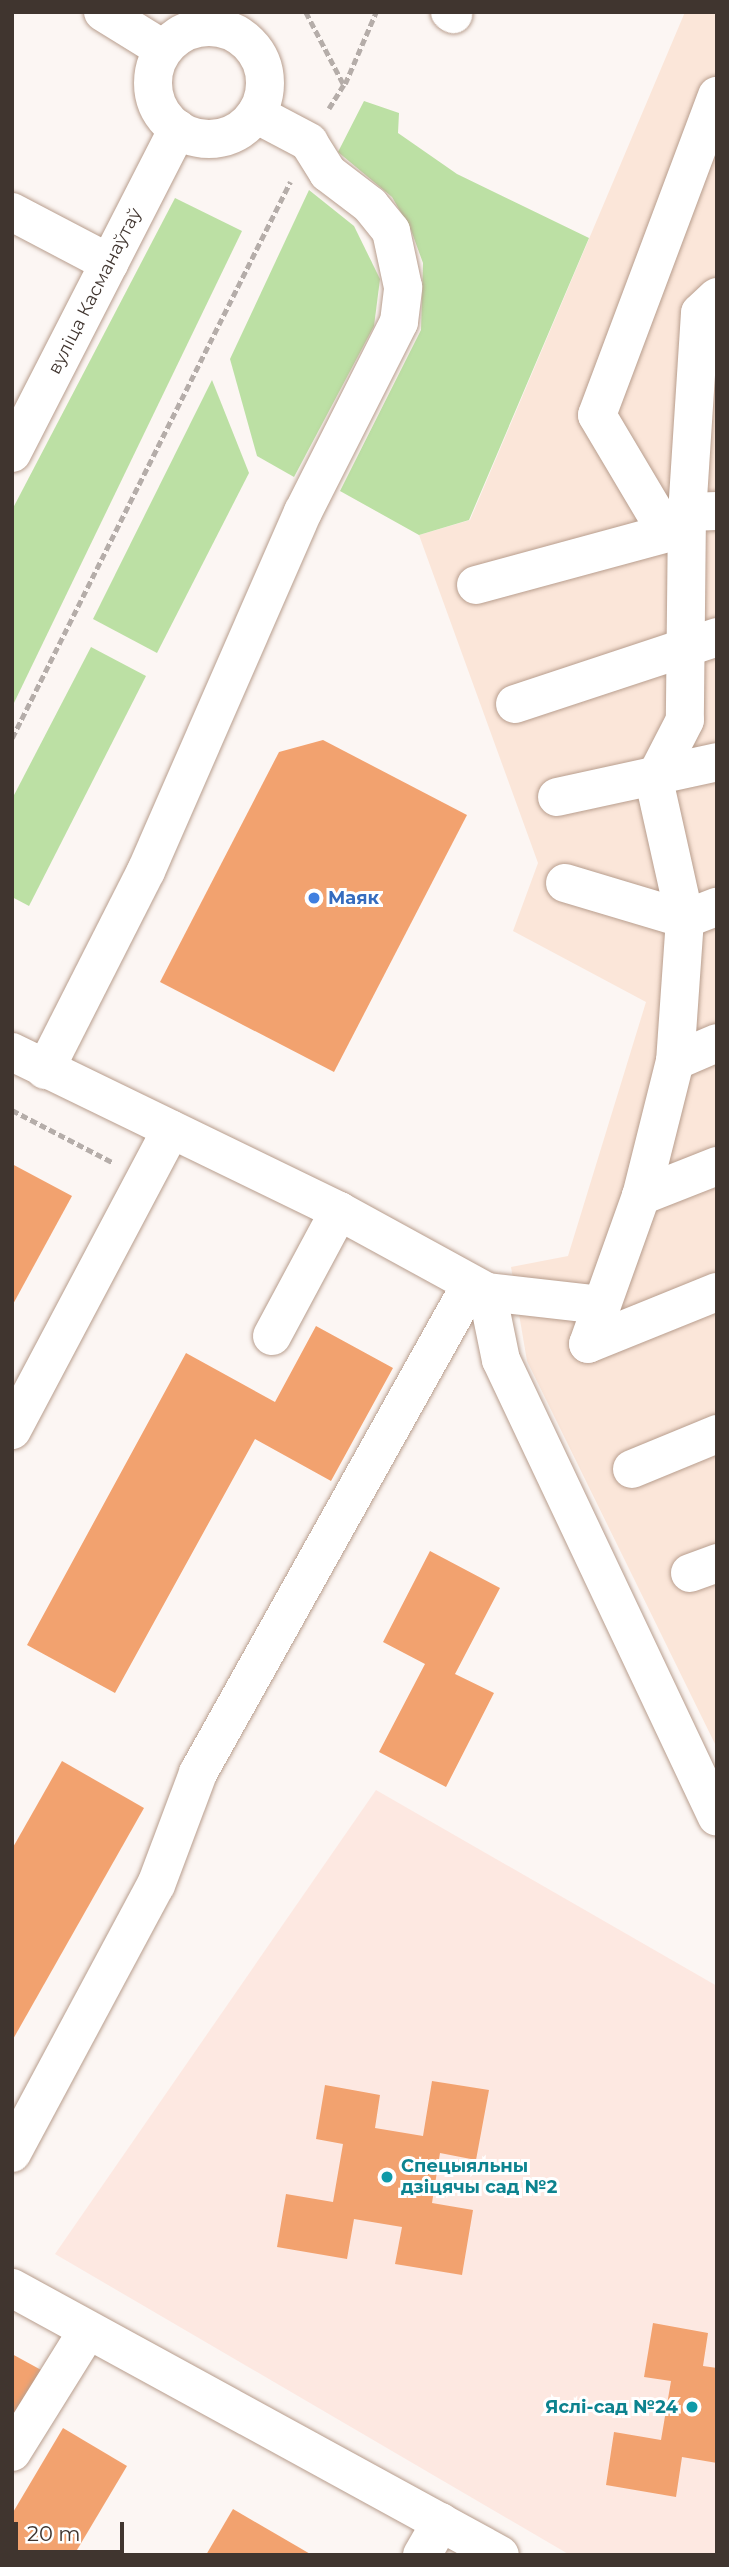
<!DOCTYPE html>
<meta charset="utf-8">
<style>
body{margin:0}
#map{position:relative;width:729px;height:2567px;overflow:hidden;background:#fcf6f3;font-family:Montserrat,sans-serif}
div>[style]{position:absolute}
.built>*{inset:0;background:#fbe6d9}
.education>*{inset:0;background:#fde8e1}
.green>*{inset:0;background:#bce0a4}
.building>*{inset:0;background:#f2a26f}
.path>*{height:4.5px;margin-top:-2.25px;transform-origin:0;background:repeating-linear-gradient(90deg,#b5ada9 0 7px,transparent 0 10.5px)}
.roads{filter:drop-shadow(0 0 2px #b89e8e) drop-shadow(0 0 2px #b89e8e)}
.minor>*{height:38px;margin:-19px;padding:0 19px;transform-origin:19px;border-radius:19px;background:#fff}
.minor>.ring{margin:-19px;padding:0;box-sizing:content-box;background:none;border:38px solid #fff;border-radius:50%}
.dots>*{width:19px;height:19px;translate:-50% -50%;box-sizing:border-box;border:4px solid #fff;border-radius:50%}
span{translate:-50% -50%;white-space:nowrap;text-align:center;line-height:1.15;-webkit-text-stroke:6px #fff;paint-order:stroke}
.street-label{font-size:18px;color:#40352f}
.shop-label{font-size:18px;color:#366cbe;font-weight:700}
.left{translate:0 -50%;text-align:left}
.culture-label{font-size:18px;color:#0d838f;font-weight:700}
.right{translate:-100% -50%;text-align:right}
.frame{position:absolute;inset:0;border:14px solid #40352f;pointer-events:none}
.scale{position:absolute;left:14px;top:2522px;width:110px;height:32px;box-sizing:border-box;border:4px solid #40352f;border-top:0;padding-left:9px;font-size:21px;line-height:24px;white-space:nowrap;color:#40352f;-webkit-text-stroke:5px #fff;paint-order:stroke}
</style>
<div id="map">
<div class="built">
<i style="clip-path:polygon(685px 12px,717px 12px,717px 1748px,527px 1361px,511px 1267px,568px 1256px,646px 1002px,513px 931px,538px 863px,419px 535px,470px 520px)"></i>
</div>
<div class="education">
<i style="clip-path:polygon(376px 1790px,717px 1986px,717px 2555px,570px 2555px,55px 2254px)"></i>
</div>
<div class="green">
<i style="clip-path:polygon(364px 101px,399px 113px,398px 133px,457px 174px,589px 238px,469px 520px,419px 535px,340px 491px,421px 330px,423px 263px,411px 230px,392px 197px,338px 152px)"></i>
<i style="clip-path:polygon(309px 190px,354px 226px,380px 279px,374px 326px,294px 477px,257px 456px,230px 359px)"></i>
<i style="clip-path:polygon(175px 198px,242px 231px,12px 707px,12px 510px)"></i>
<i style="clip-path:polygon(212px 380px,249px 473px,157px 653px,93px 619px)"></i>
<i style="clip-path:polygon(91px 647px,146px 676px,29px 906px,12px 897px,12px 799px)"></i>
</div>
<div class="building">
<i style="clip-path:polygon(323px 740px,467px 815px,334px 1072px,160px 982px,279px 752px)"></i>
<i style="clip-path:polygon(12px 1164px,72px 1196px,12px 1306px)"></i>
<i style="clip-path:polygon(316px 1326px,393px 1368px,331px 1481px,255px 1439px,115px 1693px,27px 1645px,186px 1353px,275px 1402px)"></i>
<i style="clip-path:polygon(430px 1551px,500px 1588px,455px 1674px,494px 1693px,446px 1787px,379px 1752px,425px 1664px,383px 1642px)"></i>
<i style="clip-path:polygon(62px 1761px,144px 1808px,12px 2041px,12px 1849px)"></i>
<i style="clip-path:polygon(432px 2081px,489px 2090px,476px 2160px,440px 2153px,432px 2203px,473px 2210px,462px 2275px,395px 2264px,402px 2227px,354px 2219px,347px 2259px,277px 2247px,286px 2194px,333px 2202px,343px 2144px,316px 2139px,325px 2085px,380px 2095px,375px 2128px,423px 2136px)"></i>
<i style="clip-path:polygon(653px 2323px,708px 2333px,703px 2366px,717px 2368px,717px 2463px,682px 2457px,676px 2497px,606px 2485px,614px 2432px,661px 2440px,671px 2381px,644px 2377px)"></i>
<i style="clip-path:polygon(12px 2354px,43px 2371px,12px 2418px)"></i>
<i style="clip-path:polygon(63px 2428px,127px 2466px,74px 2555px,12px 2555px,12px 2514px)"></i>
<i style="clip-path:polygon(233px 2509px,312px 2555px,206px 2555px)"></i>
</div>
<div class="path">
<i style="left:306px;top:12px;width:82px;rotate:62.5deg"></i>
<i style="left:344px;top:85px;width:28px;rotate:122deg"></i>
<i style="left:345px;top:84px;width:78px;rotate:-66.7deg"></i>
<i style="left:12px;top:738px;width:622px;rotate:-63.43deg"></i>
<i style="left:12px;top:1110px;width:115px;rotate:27.5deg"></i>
</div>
<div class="roads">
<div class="minor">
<i style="left:103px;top:12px;width:70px;rotate:31.7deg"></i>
<i style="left:450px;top:12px;width:4px;rotate:34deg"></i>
<i class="ring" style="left:153px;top:27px;width:74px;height:74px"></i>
<i style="left:12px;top:212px;width:110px;rotate:27.7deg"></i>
<i style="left:717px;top:297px;width:23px;rotate:137deg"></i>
<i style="left:700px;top:313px;width:199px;rotate:93.7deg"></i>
<i style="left:687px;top:512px;width:208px;rotate:90.6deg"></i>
<i style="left:685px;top:720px;width:68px;rotate:117.3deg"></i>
<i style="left:654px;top:780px;width:142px;rotate:77.4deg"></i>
<i style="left:685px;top:919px;width:34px;rotate:-21deg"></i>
<i style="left:12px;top:453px;width:364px;rotate:-62.9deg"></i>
<i style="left:667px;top:533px;width:137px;rotate:-120.7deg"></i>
<i style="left:597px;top:415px;width:341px;rotate:-69.4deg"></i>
<i style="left:476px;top:585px;width:198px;rotate:-15.2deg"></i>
<i style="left:667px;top:533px;width:29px;rotate:-46deg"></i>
<i style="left:687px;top:512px;width:30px;rotate:-2deg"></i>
<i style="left:515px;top:704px;width:213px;rotate:-18.3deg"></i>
<i style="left:557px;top:797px;width:164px;rotate:-12.3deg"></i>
<i style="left:565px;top:883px;width:125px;rotate:16.7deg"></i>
<i style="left:685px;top:919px;width:142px;rotate:94deg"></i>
<i style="left:675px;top:1061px;width:139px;rotate:104.1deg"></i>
<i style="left:12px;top:1052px;width:364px;rotate:25.9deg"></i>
<i style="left:339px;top:1211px;width:169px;rotate:28.7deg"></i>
<i style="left:487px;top:1292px;width:69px;rotate:78.4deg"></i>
<i style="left:501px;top:1360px;width:505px;rotate:64.7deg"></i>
<i style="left:675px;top:1061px;width:46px;rotate:-23.2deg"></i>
<i style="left:45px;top:1070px;width:223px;rotate:-63.1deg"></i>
<i style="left:146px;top:871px;width:392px;rotate:-66.4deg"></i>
<i style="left:303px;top:512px;width:213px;rotate:-63.2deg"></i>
<i style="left:399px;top:322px;width:35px;rotate:-83deg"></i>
<i style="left:403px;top:287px;width:57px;rotate:-102.1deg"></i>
<i style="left:391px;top:231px;width:33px;rotate:-129deg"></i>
<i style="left:370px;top:205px;width:53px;rotate:-142.7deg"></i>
<i style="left:328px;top:173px;width:36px;rotate:-122deg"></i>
<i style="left:309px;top:142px;width:60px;rotate:-152.2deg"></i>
<i style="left:717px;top:1166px;width:82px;rotate:158.5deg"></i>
<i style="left:641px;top:1196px;width:157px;rotate:109.7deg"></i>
<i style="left:588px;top:1344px;width:139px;rotate:-22deg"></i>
<i style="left:487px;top:1292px;width:115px;rotate:6.5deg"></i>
<i style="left:272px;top:1336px;width:142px;rotate:-61.8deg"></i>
<i style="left:12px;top:1430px;width:340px;rotate:-62.1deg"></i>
<i style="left:632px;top:1469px;width:92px;rotate:-22.4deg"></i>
<i style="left:690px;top:1573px;width:29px;rotate:-20deg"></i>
<i style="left:12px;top:2153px;width:304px;rotate:-61.8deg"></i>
<i style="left:156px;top:1885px;width:120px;rotate:-69.4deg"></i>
<i style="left:198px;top:1773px;width:558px;rotate:-60.82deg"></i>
<i style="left:12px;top:2288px;width:556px;rotate:28.68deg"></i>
<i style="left:12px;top:2452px;width:140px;rotate:-58.1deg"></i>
<i style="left:422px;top:2555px;width:38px;rotate:-60deg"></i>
</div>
</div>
<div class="dots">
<i style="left:314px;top:898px;background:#3f7fe0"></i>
<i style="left:387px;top:2177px;background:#0f9aa8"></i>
<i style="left:692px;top:2407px;background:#0f9aa8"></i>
</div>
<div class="street-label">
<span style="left:95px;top:291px;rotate:-63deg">вуліца Касманаўтаў</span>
</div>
<div class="shop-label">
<span class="left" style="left:328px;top:898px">Маяк</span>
</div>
<div class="culture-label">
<span class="left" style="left:401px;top:2177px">Спецыяльны<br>дзіцячы сад №2</span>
<span class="right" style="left:678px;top:2407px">Яслі-сад №24</span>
</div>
<div class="frame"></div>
<div class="scale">20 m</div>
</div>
